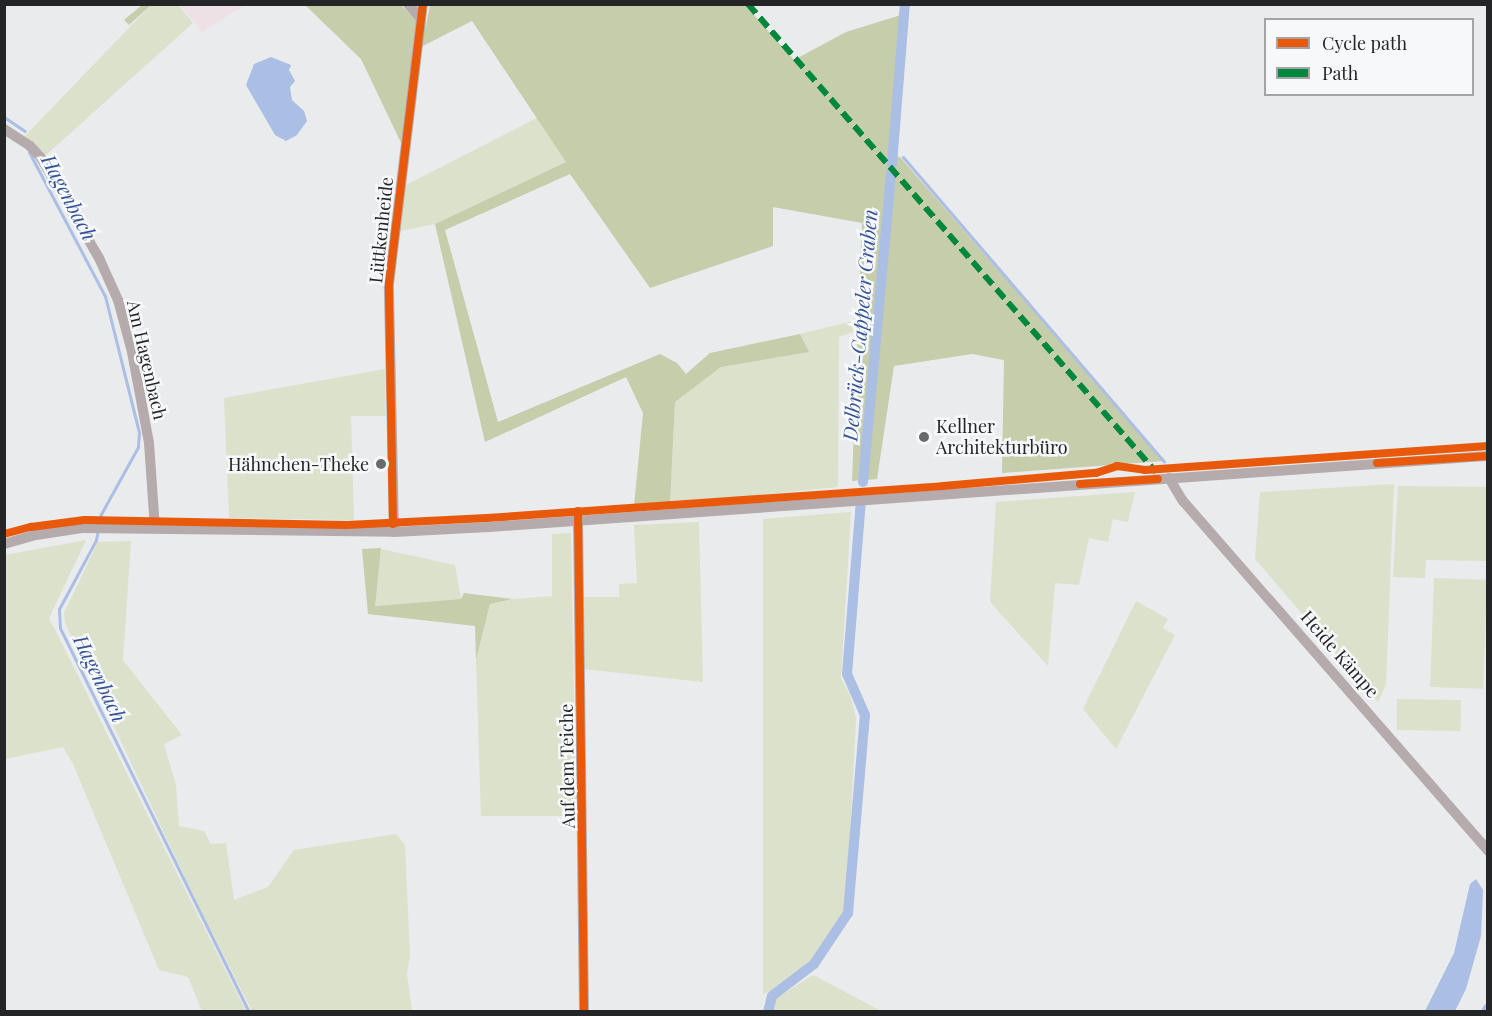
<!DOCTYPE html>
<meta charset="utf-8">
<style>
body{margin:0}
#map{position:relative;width:1492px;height:1016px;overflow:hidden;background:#eaebec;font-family:"Playfair Display",serif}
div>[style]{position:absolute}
.commercial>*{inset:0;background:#eee1e6}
.green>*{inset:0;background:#dbe1ca;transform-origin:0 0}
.forest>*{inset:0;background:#c5cdab}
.water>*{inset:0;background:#abbee4}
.stream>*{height:3px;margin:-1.5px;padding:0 1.5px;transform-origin:1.5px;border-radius:1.5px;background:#abbee4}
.canal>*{height:10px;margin:-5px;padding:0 5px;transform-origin:5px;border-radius:5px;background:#abbee4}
.minor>*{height:10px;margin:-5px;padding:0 5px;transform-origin:5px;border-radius:5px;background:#b5abac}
.quiet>*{height:6px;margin-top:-3px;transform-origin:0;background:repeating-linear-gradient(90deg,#00873e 0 12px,transparent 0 18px)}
.cycleway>*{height:8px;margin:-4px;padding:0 4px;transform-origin:4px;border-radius:4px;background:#e8590c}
.dots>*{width:16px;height:16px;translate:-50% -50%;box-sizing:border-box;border:3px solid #f6f8fa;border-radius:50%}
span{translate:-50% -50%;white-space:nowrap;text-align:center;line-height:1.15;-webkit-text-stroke:5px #f6f8fa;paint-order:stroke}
.street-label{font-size:18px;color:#242526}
.poi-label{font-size:18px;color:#242526}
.left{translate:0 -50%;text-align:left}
.right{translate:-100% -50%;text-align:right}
.water-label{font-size:20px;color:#365396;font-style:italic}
.frame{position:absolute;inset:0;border:6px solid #242526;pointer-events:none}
.legend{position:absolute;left:1264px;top:18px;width:210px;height:78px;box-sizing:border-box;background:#f6f8fa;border:2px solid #a2a4a5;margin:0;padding:8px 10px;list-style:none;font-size:18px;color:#242526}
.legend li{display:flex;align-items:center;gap:12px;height:30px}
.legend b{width:30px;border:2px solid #a2a4a5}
</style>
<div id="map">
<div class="commercial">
<i style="clip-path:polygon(180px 5px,245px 5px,202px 32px)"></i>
</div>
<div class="green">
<i style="clip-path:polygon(151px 5px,178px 5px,193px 23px,46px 155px,24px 137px)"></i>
<i style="clip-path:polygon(537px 118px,566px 162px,435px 224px,396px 232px,402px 187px)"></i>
<i style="clip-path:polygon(853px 321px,853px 332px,839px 337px,838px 487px,670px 504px,675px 402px,721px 367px,808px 352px,800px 334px)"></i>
<i style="clip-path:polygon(385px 369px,386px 416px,351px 416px,354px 520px,229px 518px,224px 398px)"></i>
<i style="clip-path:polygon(1394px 484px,1386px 684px,1378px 702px,1255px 559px,1260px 492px)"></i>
<i style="clip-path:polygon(1398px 486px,1487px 487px,1487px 561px,1426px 560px,1425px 578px,1393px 577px)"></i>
<i style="clip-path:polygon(1135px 492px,1128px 522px,1113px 519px,1108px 542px,1089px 538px,1079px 585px,1055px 583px,1048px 666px,990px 602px,996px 502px)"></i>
<i style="clip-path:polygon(851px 512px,841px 678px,851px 697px,856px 719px,846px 910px,827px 943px,809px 964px,776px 989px,763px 994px,763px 519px)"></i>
<i style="clip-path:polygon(699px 522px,703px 682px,583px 669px,582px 597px,619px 597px,619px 584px,637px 583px,634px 525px)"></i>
<i style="clip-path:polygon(571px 533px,576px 816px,481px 816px,476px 660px,490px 604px,514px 599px,552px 596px,552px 534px)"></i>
<i style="clip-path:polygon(86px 540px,49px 618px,246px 1011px,202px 1011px,188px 977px,159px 970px,73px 764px,63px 747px,5px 759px,5px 555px)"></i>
<i style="clip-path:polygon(131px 541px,123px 660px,182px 735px,164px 744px,176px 785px,179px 826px,204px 831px,211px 844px,226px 843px,234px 900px,268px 887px,294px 850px,396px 834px,405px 845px,410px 956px,407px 974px,412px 1011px,252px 1011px,200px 909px,65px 623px,64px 613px,98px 542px)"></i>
<i style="clip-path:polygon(381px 549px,455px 565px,461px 599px,374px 606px)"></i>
<i style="left:1434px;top:578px;width:53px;height:109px;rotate:2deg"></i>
<i style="clip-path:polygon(1136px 601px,1168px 619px,1163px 628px,1175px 635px,1116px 749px,1083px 709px)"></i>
<i style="left:1397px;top:699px;width:64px;height:31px;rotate:1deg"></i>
<i style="clip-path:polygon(813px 975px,881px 1011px,772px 1011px,775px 999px)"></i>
</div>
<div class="forest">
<i style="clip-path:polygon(142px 5px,151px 5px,129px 25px,124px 20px)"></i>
<i style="clip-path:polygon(305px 5px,401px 5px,419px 23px,426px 26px,430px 5px,745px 5px,794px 60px,846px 32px,901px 15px,890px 152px,901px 158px,1164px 461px,1002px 473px,1004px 360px,972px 354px,894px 366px,877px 479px,852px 481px,862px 223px,773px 207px,773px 246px,650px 288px,570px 174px,445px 230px,498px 422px,660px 354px,677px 363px,686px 374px,710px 353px,800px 334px,809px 352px,721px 367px,675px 402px,670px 504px,634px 506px,643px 413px,626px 377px,485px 442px,435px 224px,566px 162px,472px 21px,413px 51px,402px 145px,361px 59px)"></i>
<i style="clip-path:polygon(381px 548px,375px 606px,461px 599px,464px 593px,513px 599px,490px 604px,476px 660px,475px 626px,368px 614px,362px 549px)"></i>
</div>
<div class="water">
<i style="clip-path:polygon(271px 57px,291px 65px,289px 70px,295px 81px,290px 87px,292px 100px,304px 111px,307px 121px,297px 135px,286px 141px,275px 135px,246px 85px,254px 64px)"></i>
<i style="clip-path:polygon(1476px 879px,1483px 890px,1481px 936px,1466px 989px,1455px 1011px,1425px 1011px,1454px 953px,1470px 884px)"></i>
</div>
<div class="stream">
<i style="left:4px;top:117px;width:25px;rotate:34deg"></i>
<i style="left:29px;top:152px;width:163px;rotate:62.2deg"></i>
<i style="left:105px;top:296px;width:140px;rotate:76deg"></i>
<i style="left:139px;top:432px;width:15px;rotate:94deg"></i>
<i style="left:138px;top:447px;width:77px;rotate:118.9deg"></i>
<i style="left:101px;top:514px;width:26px;rotate:101deg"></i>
<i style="left:96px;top:540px;width:78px;rotate:118.2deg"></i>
<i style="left:59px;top:609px;width:19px;rotate:87deg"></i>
<i style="left:60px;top:628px;width:428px;rotate:63.8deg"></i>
<i style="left:903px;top:157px;width:401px;rotate:49.4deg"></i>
</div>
<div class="canal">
<i style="left:892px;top:164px;width:161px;rotate:-85.4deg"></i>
<i style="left:863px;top:482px;width:311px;rotate:-84.8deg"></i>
<i style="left:768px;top:1012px;width:16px;rotate:-76deg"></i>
<i style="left:772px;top:996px;width:53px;rotate:-37.3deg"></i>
<i style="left:814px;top:964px;width:61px;rotate:-56.3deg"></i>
<i style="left:848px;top:913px;width:199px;rotate:-85.1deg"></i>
<i style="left:865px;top:715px;width:45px;rotate:-113.7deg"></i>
<i style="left:847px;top:674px;width:174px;rotate:-85.4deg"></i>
<i style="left:1486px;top:1012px;width:4px;rotate:-63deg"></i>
</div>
<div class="minor">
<i style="left:408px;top:4px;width:20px;rotate:49deg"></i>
<i style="left:4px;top:129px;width:31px;rotate:33deg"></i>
<i style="left:30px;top:146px;width:16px;rotate:47deg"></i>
<i style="left:41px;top:158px;width:116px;rotate:59.9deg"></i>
<i style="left:99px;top:258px;width:46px;rotate:65.7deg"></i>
<i style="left:118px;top:300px;width:54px;rotate:74.9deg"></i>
<i style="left:132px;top:352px;width:93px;rotate:79.4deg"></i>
<i style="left:149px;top:443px;width:85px;rotate:86deg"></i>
<i style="left:1169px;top:478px;width:27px;rotate:59deg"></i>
<i style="left:1183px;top:501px;width:464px;rotate:48.9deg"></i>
<i style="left:578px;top:521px;width:491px;rotate:89.3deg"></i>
<i style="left:394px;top:532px;width:248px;rotate:-91.2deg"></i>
<i style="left:389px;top:284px;width:282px;rotate:-83.1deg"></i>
<i style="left:4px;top:544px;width:33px;rotate:-16deg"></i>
<i style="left:36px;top:535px;width:48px;rotate:-8.5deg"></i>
<i style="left:83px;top:528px;width:311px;rotate:0.7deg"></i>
<i style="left:394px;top:532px;width:95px;rotate:-3deg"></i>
<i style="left:489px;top:527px;width:1002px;rotate:-4.07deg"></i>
</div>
<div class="quiet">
<i style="left:748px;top:4px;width:621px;rotate:48.92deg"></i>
</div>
<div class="cycleway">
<i style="left:1377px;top:463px;width:111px;rotate:-3.6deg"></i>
<i style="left:1080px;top:484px;width:78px;rotate:-3.7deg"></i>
<i style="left:578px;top:511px;width:501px;rotate:89.31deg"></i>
<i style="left:393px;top:524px;width:240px;rotate:-91deg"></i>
<i style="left:389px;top:284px;width:282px;rotate:-83.1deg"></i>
<i style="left:4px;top:534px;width:28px;rotate:-15deg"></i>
<i style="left:31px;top:527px;width:54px;rotate:-7.4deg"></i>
<i style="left:85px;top:520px;width:262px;rotate:1.1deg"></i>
<i style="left:347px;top:525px;width:140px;rotate:-2.9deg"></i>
<i style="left:487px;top:518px;width:457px;rotate:-4deg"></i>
<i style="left:943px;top:486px;width:154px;rotate:-4.9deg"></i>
<i style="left:1096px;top:473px;width:22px;rotate:-18deg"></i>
<i style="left:1117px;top:466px;width:28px;rotate:8deg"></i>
<i style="left:1145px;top:470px;width:344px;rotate:-4deg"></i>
</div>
<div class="dots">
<i style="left:924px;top:437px;background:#696a6b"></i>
<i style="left:381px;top:464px;background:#696a6b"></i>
</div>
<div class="street-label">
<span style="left:381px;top:230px;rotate:-84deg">Lüttkenheide</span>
<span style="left:147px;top:360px;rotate:77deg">Am Hagenbach</span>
<span style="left:1340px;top:654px;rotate:49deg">Heide Kämpe</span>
<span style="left:567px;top:766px;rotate:-91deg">Auf dem Teiche</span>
</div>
<div class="poi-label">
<span class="left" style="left:936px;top:437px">Kellner<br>Architekturbüro</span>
<span class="right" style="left:369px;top:464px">Hähnchen-Theke</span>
</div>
<div class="water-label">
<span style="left:70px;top:197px;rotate:62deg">Hagenbach</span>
<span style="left:859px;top:325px;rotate:-85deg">Delbrück-Cappeler Graben</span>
<span style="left:101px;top:678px;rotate:64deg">Hagenbach</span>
</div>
<div class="frame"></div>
<ul class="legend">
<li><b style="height:8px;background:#e8590c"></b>Cycle path</li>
<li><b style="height:8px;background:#00873e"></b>Path</li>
</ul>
</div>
